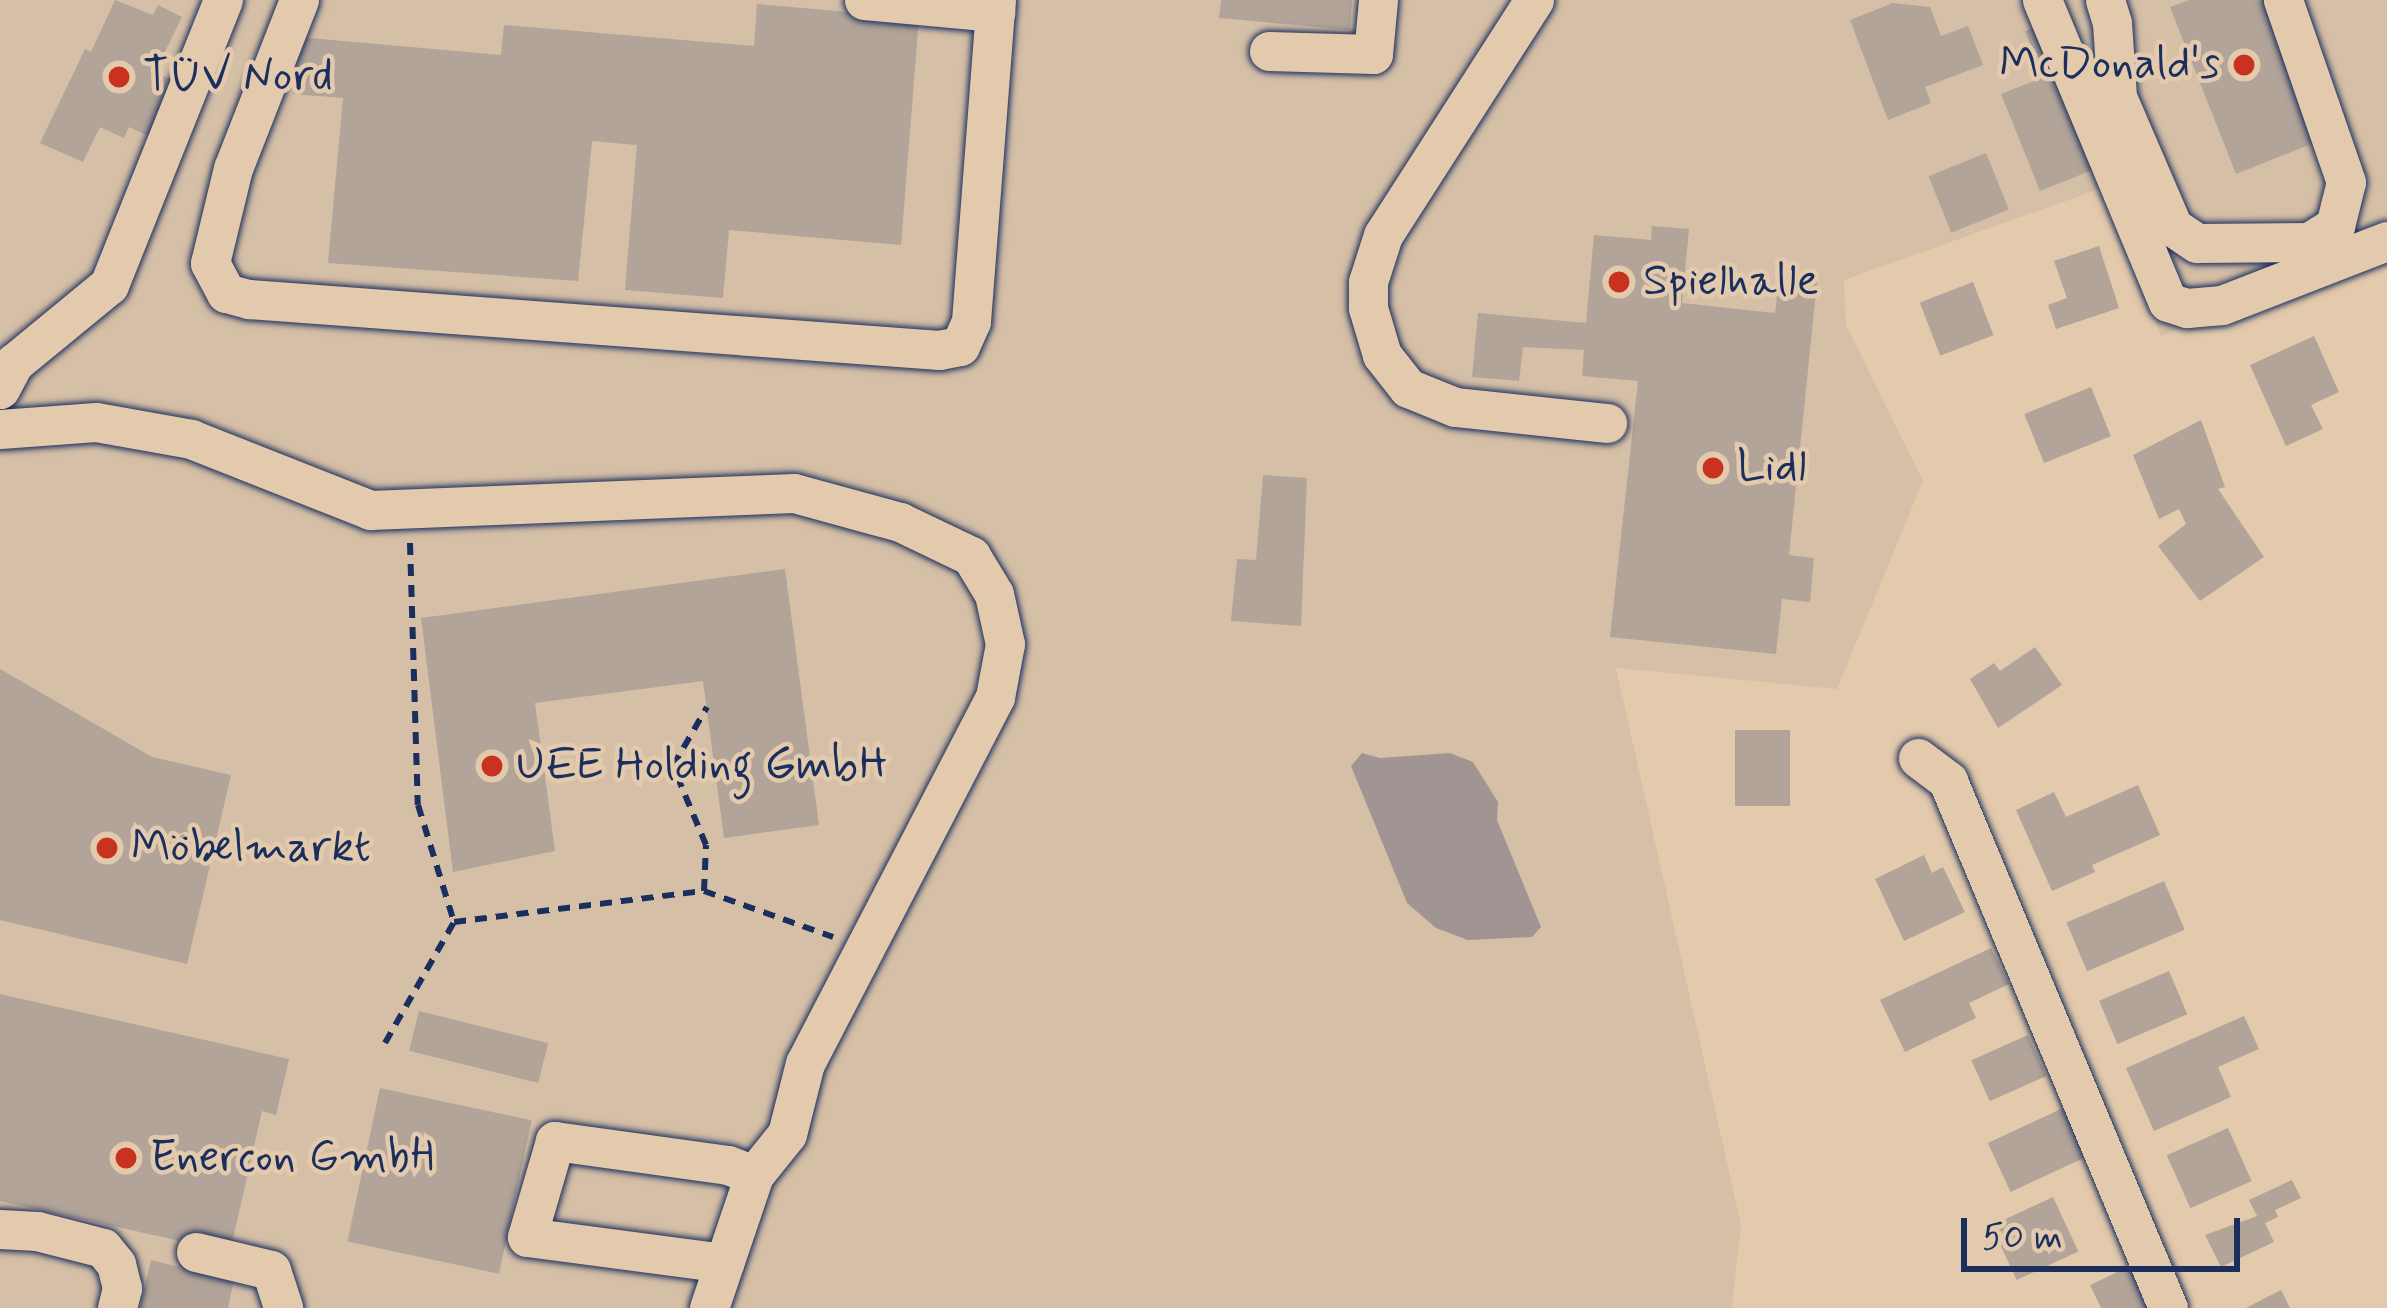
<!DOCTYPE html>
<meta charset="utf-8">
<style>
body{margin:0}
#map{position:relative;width:2387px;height:1308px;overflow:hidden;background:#e4caac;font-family:Mynerve,sans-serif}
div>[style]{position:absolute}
.built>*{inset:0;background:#d5bfa6}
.water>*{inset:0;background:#a09592}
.building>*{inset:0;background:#b2a498;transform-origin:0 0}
.path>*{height:6px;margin-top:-3px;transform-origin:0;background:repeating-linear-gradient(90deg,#1b2f5e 0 12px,transparent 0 21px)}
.roads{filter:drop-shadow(0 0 3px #1b2f5e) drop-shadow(0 0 3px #1b2f5e)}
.minor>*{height:39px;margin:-19.5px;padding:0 19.5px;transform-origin:19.5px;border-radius:19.5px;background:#e4caac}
.dots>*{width:33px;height:33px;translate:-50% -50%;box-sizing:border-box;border:6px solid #e4caac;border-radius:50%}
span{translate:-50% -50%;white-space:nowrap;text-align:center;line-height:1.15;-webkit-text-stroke:9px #e4caac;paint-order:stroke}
.poi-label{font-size:45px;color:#1b2f5e}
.right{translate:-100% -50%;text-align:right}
.left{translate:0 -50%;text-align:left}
.scale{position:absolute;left:1961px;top:1218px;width:279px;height:54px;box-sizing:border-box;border:6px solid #1b2f5e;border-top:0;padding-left:15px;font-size:36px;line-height:42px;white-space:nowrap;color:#1b2f5e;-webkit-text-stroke:9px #e4caac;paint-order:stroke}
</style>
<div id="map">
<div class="built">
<i style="clip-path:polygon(0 0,2387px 0,2387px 250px,2161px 336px,2105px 187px,1844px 280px,1846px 325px,1923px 481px,1837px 689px,1616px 668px,1741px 1225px,1732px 1308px,0 1308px)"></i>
</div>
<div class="water">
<i style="clip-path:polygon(1362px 753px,1380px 758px,1450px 753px,1473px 762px,1498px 802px,1497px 820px,1541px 927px,1532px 937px,1468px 940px,1436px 928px,1407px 903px,1351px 766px)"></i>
</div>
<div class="building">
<i style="clip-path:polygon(115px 0,153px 15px,158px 5px,182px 17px,155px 72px,179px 83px,153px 138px,129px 127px,124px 138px,100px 127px,83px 162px,40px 143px,85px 49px,91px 52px)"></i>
<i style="clip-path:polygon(1221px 0,1352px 0,1350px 30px,1219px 18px)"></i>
<i style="clip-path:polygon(2189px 0,2269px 0,2324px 139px,2236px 174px,2170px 7px)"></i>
<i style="clip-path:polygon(1893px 3px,1930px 7px,1941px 36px,1968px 26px,1983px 65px,1925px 87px,1931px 103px,1888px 120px,1850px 20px)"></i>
<i style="clip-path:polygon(757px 4px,919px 18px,901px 245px,729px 230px,723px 298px,625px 290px,637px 145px,592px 141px,578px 281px,328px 263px,343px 98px,293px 94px,298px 37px,501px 55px,504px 25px,754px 46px)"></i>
<i style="clip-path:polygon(2037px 26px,2095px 169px,2040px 191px,2001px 94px,2044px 77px,2025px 31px)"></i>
<i style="left:1986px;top:153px;width:61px;height:62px;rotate:68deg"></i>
<i style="clip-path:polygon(1652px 226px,1689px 229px,1682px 303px,1775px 313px,1779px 279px,1817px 282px,1789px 555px,1814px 558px,1810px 602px,1782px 599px,1776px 654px,1610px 637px,1638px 381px,1582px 376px,1584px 350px,1523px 347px,1519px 381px,1472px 377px,1478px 313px,1586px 323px,1594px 235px,1651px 240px)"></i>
<i style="clip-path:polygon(2099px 246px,2119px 308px,2056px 329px,2048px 305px,2067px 298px,2054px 261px)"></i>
<i style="left:1973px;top:282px;width:57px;height:57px;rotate:69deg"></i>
<i style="clip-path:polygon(2314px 336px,2339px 392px,2311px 405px,2323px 429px,2286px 446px,2250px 365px)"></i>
<i style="left:2091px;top:387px;width:53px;height:72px;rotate:68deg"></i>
<i style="clip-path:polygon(2201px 420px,2225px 487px,2218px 489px,2264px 557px,2200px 601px,2158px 546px,2186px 524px,2179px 509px,2159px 519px,2133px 455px)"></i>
<i style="clip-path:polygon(1263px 475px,1307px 478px,1301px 626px,1231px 621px,1237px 559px,1256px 560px)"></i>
<i style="clip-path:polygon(785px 569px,819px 825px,724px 838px,703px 681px,535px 703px,555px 851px,453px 872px,421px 618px)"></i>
<i style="clip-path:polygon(2035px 647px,2062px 685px,1998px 728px,1970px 679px,1994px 663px,2000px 671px)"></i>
<i style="clip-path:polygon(0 669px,152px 757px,231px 775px,187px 964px,0 920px)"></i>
<i style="left:1735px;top:730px;width:55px;height:76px"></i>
<i style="clip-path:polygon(2138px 785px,2160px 835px,2092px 865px,2095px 872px,2052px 891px,2016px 810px,2054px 792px,2066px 817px)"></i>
<i style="clip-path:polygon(1924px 855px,1932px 873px,1943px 867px,1965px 912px,1904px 941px,1875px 879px)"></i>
<i style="left:2164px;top:881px;width:53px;height:106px;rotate:67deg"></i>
<i style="clip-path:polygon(1991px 948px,2009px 984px,1969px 1003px,1976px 1018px,1905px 1052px,1880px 1000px)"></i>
<i style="left:2169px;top:971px;width:47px;height:76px;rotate:67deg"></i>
<i style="clip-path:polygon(0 994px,289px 1059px,276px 1115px,262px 1111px,230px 1252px,234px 1279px,228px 1308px,140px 1308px,151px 1260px,179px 1267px,185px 1242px,0 1201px)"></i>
<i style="left:419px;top:1011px;width:133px;height:41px;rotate:14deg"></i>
<i style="clip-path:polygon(2244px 1016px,2259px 1049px,2218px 1067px,2231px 1097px,2154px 1131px,2126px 1068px)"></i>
<i style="left:2028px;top:1035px;width:45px;height:62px;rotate:66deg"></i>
<i style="left:380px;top:1088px;width:155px;height:157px;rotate:12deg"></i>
<i style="left:2063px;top:1108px;width:54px;height:83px;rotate:65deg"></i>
<i style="left:2228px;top:1128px;width:58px;height:67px;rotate:66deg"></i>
<i style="clip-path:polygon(2292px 1180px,2301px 1198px,2275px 1210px,2278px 1217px,2265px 1223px,2274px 1242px,2221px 1267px,2205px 1235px,2257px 1216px,2249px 1200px)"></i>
<i style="left:2053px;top:1197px;width:60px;height:68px;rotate:65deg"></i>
<i style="clip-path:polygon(2130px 1266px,2150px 1308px,2101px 1308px,2090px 1285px)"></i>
<i style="clip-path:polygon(2281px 1290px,2290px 1308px,2246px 1308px)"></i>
</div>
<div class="path">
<i style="left:410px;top:543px;width:262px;rotate:88.3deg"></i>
<i style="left:418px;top:805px;width:122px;rotate:72.9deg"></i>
<i style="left:454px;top:922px;width:252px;rotate:-7.1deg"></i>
<i style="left:704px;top:891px;width:137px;rotate:19.6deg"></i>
<i style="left:704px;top:891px;width:46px;rotate:-87.5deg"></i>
<i style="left:706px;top:845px;width:86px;rotate:-112.7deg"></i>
<i style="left:673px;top:766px;width:68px;rotate:-60deg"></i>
<i style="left:385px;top:1043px;width:139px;rotate:-60.3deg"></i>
</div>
<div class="roads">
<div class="minor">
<i style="left:299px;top:0;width:180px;rotate:111.4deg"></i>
<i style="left:233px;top:168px;width:98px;rotate:103.6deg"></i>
<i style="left:210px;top:263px;width:34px;rotate:62deg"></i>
<i style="left:226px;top:293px;width:24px;rotate:15deg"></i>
<i style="left:249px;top:299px;width:692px;rotate:4.23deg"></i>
<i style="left:939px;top:350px;width:21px;rotate:-11deg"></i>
<i style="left:960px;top:346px;width:27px;rotate:-66deg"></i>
<i style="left:971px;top:321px;width:310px;rotate:-85.6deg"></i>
<i style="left:864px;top:0;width:132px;rotate:5.2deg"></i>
<i style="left:995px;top:12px;width:12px;rotate:-85deg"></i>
<i style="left:1534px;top:0;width:279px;rotate:122.7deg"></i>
<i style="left:1383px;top:235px;width:49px;rotate:107.7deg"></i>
<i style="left:1368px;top:282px;width:26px;rotate:90deg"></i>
<i style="left:1368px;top:308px;width:49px;rotate:73.4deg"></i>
<i style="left:1382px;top:355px;width:42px;rotate:51.8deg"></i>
<i style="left:1408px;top:388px;width:51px;rotate:22deg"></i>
<i style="left:1455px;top:407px;width:153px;rotate:6deg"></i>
<i style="left:2042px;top:0;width:327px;rotate:67.4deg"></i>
<i style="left:2168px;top:302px;width:20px;rotate:18deg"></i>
<i style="left:2187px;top:308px;width:35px;rotate:-5deg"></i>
<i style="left:2222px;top:305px;width:177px;rotate:-21.2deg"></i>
<i style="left:2105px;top:0;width:24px;rotate:73deg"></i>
<i style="left:2112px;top:23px;width:74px;rotate:86.1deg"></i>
<i style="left:2117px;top:97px;width:142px;rotate:66.7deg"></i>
<i style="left:2173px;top:227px;width:29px;rotate:34deg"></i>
<i style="left:2197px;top:243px;width:112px;rotate:-0.5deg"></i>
<i style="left:2309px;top:242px;width:31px;rotate:-32deg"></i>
<i style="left:2335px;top:226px;width:45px;rotate:-76deg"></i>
<i style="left:2346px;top:182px;width:193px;rotate:-109.1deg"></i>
<i style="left:1269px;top:51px;width:104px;rotate:1.7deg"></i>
<i style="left:1373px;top:54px;width:54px;rotate:-84.7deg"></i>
<i style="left:0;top:389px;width:30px;rotate:-62deg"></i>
<i style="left:14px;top:363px;width:123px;rotate:-39.4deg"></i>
<i style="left:109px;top:285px;width:307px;rotate:-68.2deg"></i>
<i style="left:0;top:429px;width:96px;rotate:-4.2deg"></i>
<i style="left:96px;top:422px;width:97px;rotate:10.1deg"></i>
<i style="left:191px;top:439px;width:193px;rotate:21.6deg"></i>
<i style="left:370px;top:510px;width:424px;rotate:-2.3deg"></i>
<i style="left:794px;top:493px;width:110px;rotate:15.3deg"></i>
<i style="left:900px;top:522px;width:79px;rotate:25.6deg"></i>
<i style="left:971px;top:556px;width:44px;rotate:58.8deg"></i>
<i style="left:994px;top:594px;width:51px;rotate:77.6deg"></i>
<i style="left:1005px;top:644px;width:54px;rotate:100.7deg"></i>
<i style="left:995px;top:697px;width:412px;rotate:117.4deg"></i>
<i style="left:805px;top:1063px;width:73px;rotate:104.2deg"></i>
<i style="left:787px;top:1134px;width:53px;rotate:128.8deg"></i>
<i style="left:754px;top:1175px;width:28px;rotate:-159deg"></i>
<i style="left:728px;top:1165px;width:175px;rotate:-172.1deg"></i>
<i style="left:555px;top:1141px;width:100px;rotate:106.3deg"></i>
<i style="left:527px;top:1237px;width:199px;rotate:7.5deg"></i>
<i style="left:1918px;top:758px;width:38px;rotate:37deg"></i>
<i style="left:1948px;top:781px;width:571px;rotate:67.34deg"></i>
<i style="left:0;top:1229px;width:37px;rotate:3deg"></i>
<i style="left:37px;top:1231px;width:68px;rotate:14.4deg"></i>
<i style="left:103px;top:1248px;width:21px;rotate:51deg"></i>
<i style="left:116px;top:1264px;width:25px;rotate:76deg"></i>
<i style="left:122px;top:1288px;width:21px;rotate:104deg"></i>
<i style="left:196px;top:1252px;width:77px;rotate:13.5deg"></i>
<i style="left:271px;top:1270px;width:40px;rotate:72deg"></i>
<i style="left:709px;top:1308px;width:140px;rotate:-71.3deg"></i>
</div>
</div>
<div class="dots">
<i style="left:2244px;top:65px;background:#c8321e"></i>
<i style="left:119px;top:77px;background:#c8321e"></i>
<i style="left:1619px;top:282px;background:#c8321e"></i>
<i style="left:1713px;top:468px;background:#c8321e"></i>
<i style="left:492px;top:766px;background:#c8321e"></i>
<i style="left:107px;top:848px;background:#c8321e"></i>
<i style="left:126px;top:1158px;background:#c8321e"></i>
</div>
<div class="poi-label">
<span class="right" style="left:2220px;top:65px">McDonald's</span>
<span class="left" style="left:143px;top:77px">TÜV Nord</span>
<span class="left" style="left:1643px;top:282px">Spielhalle</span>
<span class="left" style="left:1737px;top:468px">Lidl</span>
<span class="left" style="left:516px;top:766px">UEE Holding GmbH</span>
<span class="left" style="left:131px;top:848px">Möbelmarkt</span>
<span class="left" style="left:150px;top:1158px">Enercon GmbH</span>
</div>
<div class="scale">50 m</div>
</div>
